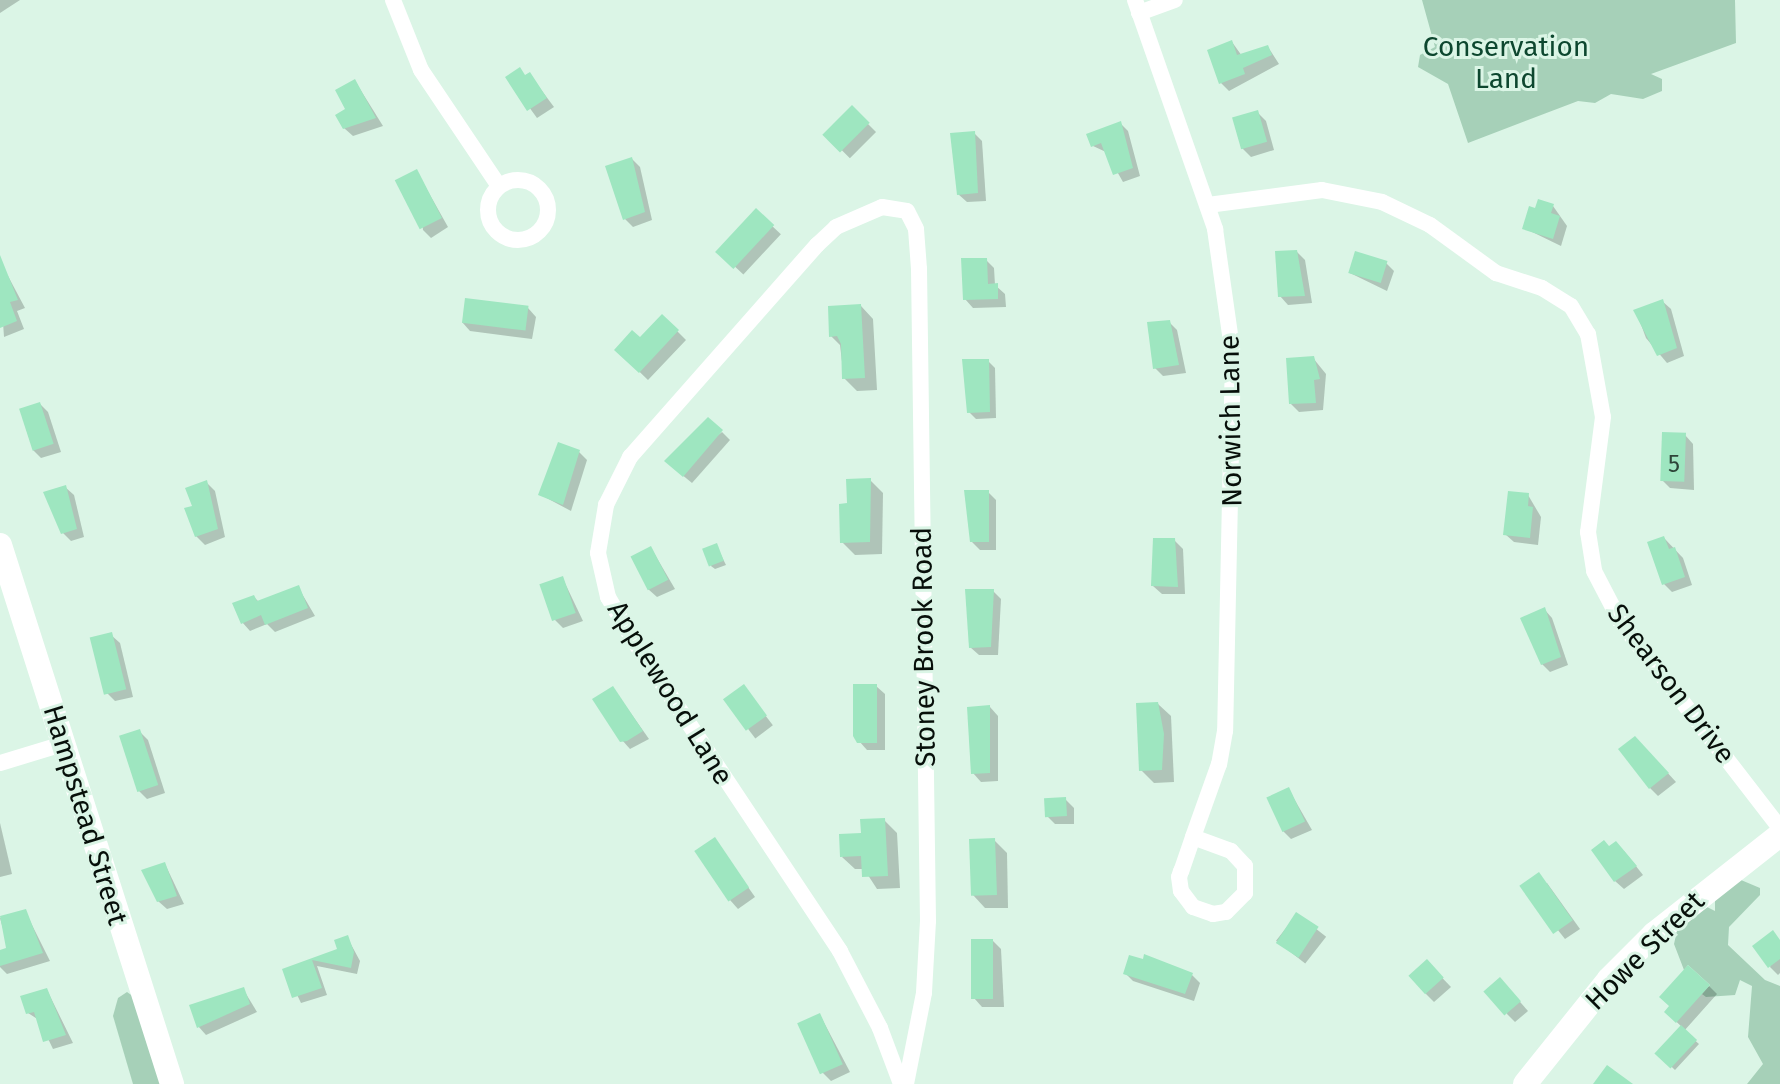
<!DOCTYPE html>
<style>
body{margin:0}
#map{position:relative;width:1780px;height:1084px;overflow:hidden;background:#dbf5e6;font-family:"Fira Sans",sans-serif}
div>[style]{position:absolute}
.green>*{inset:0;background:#a6d0b8}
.shadow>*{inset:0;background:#0003;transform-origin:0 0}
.building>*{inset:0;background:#9ee6c0;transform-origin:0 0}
.street>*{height:16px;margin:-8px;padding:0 8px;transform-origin:8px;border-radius:8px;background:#fff}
.street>.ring{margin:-8px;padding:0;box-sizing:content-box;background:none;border:16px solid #fff;border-radius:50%}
.secondary>*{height:24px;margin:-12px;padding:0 12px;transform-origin:12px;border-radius:12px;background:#fff}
span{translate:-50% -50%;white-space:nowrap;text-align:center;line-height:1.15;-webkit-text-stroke:6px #dbf5e6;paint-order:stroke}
.number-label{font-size:24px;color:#2d4538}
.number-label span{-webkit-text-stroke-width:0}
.park-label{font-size:28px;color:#0d472f}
.street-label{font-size:28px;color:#070f0a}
</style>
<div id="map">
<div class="green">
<i style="clip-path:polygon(1422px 0,1735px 0,1736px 43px,1651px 74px,1662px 79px,1662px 91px,1643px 99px,1611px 94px,1595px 103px,1578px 101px,1468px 143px,1448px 84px,1418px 67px,1420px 55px,1435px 47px)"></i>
<i style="clip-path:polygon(1741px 880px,1760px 888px,1760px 895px,1729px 927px,1728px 945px,1765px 980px,1780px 986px,1780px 1084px,1747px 1084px,1763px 1064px,1748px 1037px,1752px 986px,1740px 980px,1735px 995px,1706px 997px,1702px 994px,1710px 985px,1688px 965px,1684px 970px,1674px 944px,1678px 926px,1707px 907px,1715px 911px,1715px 898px)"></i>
<i style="clip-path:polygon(127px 992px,134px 997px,161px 1084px,133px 1084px,113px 1016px,118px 998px)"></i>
</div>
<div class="shadow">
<i style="clip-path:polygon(0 0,20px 0,0 13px)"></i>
<i style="clip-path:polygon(1232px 42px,1242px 56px,1268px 47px,1279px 64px,1229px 91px,1221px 83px)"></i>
<i style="clip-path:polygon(530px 75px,554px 107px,537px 118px,508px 78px)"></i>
<i style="clip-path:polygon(355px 81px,383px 126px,353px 136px,344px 128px)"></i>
<i style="left:852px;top:108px;width:34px;height:37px;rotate:45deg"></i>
<i style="clip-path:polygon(1258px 113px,1266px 121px,1274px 150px,1251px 157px,1242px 148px)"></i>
<i style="clip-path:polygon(1120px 123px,1128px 131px,1140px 176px,1123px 182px,1106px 152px,1093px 146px)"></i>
<i style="clip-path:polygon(974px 133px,982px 141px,986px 201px,967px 202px,958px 194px)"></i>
<i style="clip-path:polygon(632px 159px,640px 167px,652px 220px,633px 227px,625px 219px)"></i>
<i style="clip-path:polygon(417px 172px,448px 227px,431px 238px,423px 230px)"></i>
<i style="clip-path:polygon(1553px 206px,1567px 226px,1561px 246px,1524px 228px)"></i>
<i style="left:756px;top:211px;width:34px;height:55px;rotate:43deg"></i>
<i style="clip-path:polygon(1297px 252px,1305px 260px,1312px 303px,1288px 305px,1280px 296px)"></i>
<i style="clip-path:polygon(986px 260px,994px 268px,995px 285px,1005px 294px,1006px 307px,973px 308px,965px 299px)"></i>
<i style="clip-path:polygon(1386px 263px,1394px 271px,1387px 291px,1350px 273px)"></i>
<i style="clip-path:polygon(8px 276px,25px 308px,17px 311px,24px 329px,4px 337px,0 279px)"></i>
<i style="clip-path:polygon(1662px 301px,1671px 309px,1684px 356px,1667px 363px,1646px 338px,1636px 311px)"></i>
<i style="clip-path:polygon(861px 306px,873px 319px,877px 390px,857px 391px,844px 378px,840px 345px,831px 336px)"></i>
<i style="clip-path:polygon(528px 308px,536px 317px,532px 339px,470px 331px,462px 322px)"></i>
<i style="clip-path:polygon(662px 316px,686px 340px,648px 380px,617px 350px,640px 340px)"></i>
<i style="clip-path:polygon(1169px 322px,1177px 330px,1186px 373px,1163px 376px,1155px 368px)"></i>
<i style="clip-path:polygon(1313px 358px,1326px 374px,1323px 410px,1299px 412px,1291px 404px)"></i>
<i style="clip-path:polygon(964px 361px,988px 361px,995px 368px,996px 418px,976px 419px,969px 412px)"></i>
<i style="clip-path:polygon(40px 404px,48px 412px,61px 452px,41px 458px,33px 450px)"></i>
<i style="clip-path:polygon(722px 432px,730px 440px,692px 483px,675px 469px)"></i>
<i style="clip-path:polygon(1685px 435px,1693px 444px,1694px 490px,1670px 488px,1662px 480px)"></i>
<i style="clip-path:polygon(579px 452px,587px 460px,571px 511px,541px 495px)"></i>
<i style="clip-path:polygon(870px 480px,883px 493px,882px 554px,855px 555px,842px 542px,849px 505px)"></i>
<i style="clip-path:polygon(207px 483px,215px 491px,225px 537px,205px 545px,196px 536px,194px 507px)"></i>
<i style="clip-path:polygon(65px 487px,74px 495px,84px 537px,71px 541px,63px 533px)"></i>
<i style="clip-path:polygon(966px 492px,988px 492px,996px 500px,996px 550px,980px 550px,972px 542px)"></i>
<i style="clip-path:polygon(1528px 495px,1541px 517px,1538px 545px,1514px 542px,1505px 534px)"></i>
<i style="clip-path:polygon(1664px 538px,1683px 558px,1692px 585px,1672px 592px,1664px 584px)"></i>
<i style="clip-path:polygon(1174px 540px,1183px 549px,1185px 594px,1162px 594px,1153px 586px)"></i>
<i style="clip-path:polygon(716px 545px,726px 565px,715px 569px,711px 566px)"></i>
<i style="clip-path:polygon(651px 548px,675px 589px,657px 597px,648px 589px)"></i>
<i style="clip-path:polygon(563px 579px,583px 621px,563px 628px,555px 620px)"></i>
<i style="clip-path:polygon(298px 587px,315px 616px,275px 632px,267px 624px,250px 631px,242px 622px,254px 597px,260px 603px)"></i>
<i style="clip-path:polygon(993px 591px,1001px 599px,998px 655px,979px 655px,970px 647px)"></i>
<i style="clip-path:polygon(1544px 609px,1552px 618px,1568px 665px,1550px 672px,1542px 664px)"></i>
<i style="clip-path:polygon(111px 635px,120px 643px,133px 697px,115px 701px,107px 693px)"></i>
<i style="clip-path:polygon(876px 686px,885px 694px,885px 750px,867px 750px,859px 741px)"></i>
<i style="left:744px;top:687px;width:48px;height:22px;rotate:53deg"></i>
<i style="clip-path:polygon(613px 688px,649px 739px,630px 749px,622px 740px)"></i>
<i style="clip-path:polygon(1158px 704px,1171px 716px,1174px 782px,1154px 783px,1141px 770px)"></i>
<i style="clip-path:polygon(990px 707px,998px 716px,998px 781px,981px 782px,973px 773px)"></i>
<i style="clip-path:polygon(140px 732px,148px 740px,165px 793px,147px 799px,139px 791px)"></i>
<i style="clip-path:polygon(1643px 746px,1676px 782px,1658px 796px,1650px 788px)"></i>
<i style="clip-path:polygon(1289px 790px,1312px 830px,1291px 839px,1283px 831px)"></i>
<i style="clip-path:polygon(1065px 799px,1074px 808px,1074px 824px,1055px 824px,1047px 816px)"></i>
<i style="clip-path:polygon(884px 820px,897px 833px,900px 888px,877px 889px,864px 869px,855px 869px,842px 857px)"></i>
<i style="clip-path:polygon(0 823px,12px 874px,0 877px)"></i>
<i style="clip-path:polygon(715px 840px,755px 897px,738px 909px,730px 900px)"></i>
<i style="clip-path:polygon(994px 840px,1007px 853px,1008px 908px,985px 908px,973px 895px)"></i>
<i style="clip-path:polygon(1610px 848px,1624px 851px,1643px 875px,1624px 889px,1615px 881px)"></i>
<i style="clip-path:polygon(165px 864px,184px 904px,167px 909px,158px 901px)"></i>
<i style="clip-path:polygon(1547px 883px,1580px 929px,1565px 939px,1523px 886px)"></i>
<i style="clip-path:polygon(25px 911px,50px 961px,7px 974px,0 967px,0 952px,9px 950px,0 918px)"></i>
<i style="left:1297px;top:914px;width:37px;height:34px;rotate:38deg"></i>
<i style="clip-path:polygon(347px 937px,360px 961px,357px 974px,317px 966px,327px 995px,301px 1003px,285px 970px,340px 950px)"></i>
<i style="clip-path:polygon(1780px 940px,1780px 973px,1778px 975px,1770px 967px)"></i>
<i style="clip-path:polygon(993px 941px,1001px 949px,1004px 1007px,982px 1007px,974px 998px)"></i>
<i style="clip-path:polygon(1427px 962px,1451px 987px,1434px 1002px,1426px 994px)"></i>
<i style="clip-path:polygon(1125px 973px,1191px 974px,1200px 983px,1194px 1001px,1133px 981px)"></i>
<i style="clip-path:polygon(1709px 986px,1717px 994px,1684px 1031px,1699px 1044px,1675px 1070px,1657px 1053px,1682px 1027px,1666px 1012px)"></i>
<i style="clip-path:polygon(1508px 988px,1528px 1011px,1515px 1022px,1507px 1014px)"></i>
<i style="clip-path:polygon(243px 989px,257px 1012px,206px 1035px,198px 1026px)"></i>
<i style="clip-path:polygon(47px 990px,73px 1043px,53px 1049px,39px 1020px,28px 1013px)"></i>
<i style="clip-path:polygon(820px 1015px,850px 1072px,831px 1081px,823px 1073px)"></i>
</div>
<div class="building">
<i style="clip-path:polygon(1232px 40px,1237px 55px,1268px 45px,1272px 55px,1243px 68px,1245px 74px,1219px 84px,1207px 50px)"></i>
<i style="clip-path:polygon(520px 67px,525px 75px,530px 72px,547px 98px,527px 111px,505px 77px)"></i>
<i style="clip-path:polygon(355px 79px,376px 118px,343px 129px,335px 115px,345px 109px,335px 90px)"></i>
<i style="left:852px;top:105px;width:25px;height:42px;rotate:45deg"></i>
<i style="left:1258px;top:110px;width:33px;height:27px;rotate:74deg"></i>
<i style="clip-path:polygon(1121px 121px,1133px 168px,1113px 175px,1101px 143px,1091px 147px,1086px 134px)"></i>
<i style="clip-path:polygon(975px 131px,978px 193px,957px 195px,950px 133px)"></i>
<i style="clip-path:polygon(632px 157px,645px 212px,623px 220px,605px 166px)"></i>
<i style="left:417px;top:169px;width:55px;height:25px;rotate:63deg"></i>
<i style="clip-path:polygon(1538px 199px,1554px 204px,1551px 213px,1560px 216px,1553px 239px,1522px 229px,1529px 206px,1535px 208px)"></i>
<i style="left:756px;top:208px;width:25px;height:60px;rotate:43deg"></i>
<i style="clip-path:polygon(1297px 250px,1305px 296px,1278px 297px,1275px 251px)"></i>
<i style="left:1355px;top:251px;width:34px;height:23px;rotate:17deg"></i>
<i style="clip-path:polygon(0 255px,18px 300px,10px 302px,17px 321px,0 328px)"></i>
<i style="clip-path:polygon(961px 258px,987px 258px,988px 284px,998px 283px,998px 299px,963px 300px)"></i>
<i style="left:465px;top:298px;width:64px;height:25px;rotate:7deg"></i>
<i style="clip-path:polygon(1663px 299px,1677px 348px,1657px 356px,1633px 310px)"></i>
<i style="clip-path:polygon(861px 304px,865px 378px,842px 379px,841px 344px,837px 336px,829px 337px,828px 306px)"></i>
<i style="clip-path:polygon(662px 314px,679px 330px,639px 373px,614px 350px,632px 330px,640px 337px)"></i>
<i style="clip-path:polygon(1170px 320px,1179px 365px,1153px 369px,1147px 322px)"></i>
<i style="clip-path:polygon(1314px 356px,1320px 379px,1314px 380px,1316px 403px,1289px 404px,1286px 358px)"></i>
<i style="clip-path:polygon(962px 359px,989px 359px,990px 412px,967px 413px)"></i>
<i style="left:40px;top:402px;width:44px;height:22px;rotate:72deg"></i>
<i style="clip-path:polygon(708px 417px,723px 430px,683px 477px,664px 461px)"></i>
<i style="left:1662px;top:432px;width:24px;height:49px;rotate:2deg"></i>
<i style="clip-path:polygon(558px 442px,580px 450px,563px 505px,538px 495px)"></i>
<i style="clip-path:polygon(871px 478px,870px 542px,840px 543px,839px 504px,847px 503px,846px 479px)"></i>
<i style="clip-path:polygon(207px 480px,218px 529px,195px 537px,184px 508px,192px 506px,185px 488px)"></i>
<i style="clip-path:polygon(66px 485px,77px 529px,61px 534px,43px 492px)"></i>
<i style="clip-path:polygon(964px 490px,989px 490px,989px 542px,970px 542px)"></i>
<i style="clip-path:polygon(1508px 491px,1529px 493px,1528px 506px,1533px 507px,1530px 538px,1503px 535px)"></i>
<i style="clip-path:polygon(1664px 536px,1669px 549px,1675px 547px,1685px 577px,1662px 585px,1647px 542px)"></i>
<i style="clip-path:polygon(1153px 538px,1175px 538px,1178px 587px,1151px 586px)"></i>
<i style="left:717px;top:543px;width:19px;height:16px;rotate:69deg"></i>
<i style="left:651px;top:546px;width:38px;height:23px;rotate:63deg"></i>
<i style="left:563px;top:576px;width:39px;height:25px;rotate:71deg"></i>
<i style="clip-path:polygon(299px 585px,308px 608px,265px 625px,261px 615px,241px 624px,232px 603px,254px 595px,257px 601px)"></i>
<i style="clip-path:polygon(965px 589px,994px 589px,991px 647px,969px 648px)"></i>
<i style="clip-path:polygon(1545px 607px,1561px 657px,1541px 665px,1520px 618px)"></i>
<i style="left:112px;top:632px;width:59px;height:23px;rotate:76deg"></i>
<i style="left:744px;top:684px;width:39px;height:26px;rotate:54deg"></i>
<i style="clip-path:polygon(853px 684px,877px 684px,877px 743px,857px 743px,853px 736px)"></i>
<i style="clip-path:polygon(613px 686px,643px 731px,627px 741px,620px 742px,592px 699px)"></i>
<i style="clip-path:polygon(1158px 702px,1164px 734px,1162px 770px,1139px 771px,1136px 703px)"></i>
<i style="clip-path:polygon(990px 705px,990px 773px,971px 774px,967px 707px)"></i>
<i style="left:140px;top:729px;width:59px;height:22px;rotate:72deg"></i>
<i style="clip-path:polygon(1635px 736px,1669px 773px,1649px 789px,1618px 749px)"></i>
<i style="left:1289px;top:787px;width:38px;height:25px;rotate:65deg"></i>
<i style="left:1066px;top:797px;width:19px;height:22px;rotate:87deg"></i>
<i style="clip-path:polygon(885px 818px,888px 876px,862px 877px,861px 856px,840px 857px,839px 834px,861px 833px,860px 819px)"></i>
<i style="left:715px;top:837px;width:61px;height:25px;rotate:56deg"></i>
<i style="left:995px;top:838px;width:57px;height:26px;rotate:88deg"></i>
<i style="clip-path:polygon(1604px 840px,1609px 846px,1616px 841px,1637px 866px,1614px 882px,1591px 850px)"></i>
<i style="clip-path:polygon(165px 862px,177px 896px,157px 902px,141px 870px)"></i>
<i style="left:1539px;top:872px;width:59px;height:24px;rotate:55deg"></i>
<i style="clip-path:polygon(26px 909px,43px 953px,0 966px,0 950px,6px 948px,0 916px)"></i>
<i style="left:1296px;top:912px;width:27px;height:37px;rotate:33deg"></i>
<i style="clip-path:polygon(1773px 930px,1780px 940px,1780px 959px,1768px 968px,1752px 946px)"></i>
<i style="clip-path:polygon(348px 935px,354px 952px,351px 968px,312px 960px,322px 988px,292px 998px,282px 969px,337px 949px,334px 940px)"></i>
<i style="left:971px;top:939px;width:22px;height:60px"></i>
<i style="clip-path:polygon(1144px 954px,1193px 973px,1185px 994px,1123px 974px,1129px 955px,1143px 959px)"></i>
<i style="left:1427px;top:959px;width:25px;height:25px;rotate:48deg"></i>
<i style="clip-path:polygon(1688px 965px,1710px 985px,1676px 1023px,1664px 1012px,1669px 1006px,1659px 997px)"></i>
<i style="left:1500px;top:977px;width:32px;height:22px;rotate:49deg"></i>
<i style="clip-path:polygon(244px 987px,250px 1004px,197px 1028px,189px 1005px)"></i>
<i style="clip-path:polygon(47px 988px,66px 1035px,43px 1042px,34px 1012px,26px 1014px,20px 996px)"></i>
<i style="left:820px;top:1013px;width:56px;height:25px;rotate:66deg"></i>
<i style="left:1681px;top:1025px;width:22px;height:39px;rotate:43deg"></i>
<i style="clip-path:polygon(1607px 1065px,1633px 1084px,1593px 1084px)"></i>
</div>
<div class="street">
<i style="left:393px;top:0;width:75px;rotate:68.2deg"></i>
<i style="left:421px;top:70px;width:140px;rotate:56.1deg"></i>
<i style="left:1135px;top:0;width:243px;rotate:70.7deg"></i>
<i style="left:1215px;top:229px;width:127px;rotate:81.9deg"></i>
<i style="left:1233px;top:355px;width:376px;rotate:91.2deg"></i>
<i style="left:1225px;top:731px;width:34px;rotate:100deg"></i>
<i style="left:1219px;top:764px;width:77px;rotate:109.6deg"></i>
<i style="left:1193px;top:837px;width:36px;rotate:109deg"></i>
<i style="left:1181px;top:871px;width:6px;rotate:108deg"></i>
<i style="left:1179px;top:877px;width:14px;rotate:82deg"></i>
<i style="left:1181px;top:891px;width:20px;rotate:53deg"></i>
<i style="left:1193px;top:907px;width:21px;rotate:19deg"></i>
<i style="left:1213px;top:914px;width:13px;rotate:-9deg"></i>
<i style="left:1226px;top:912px;width:27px;rotate:-45deg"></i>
<i style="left:1245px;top:893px;width:27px;rotate:-90deg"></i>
<i style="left:1245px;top:866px;width:21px;rotate:-133deg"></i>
<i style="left:1231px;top:851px;width:40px;rotate:-159.8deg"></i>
<i style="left:1139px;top:13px;width:38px;rotate:-20deg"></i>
<i class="ring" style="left:488px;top:180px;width:44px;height:44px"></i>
<i style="left:1208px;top:205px;width:115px;rotate:-7.5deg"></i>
<i style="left:1322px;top:190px;width:61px;rotate:11.3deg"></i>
<i style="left:1382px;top:202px;width:53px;rotate:25.6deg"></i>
<i style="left:1430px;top:225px;width:82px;rotate:36deg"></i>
<i style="left:1496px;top:273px;width:48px;rotate:18.1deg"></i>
<i style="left:1542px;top:288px;width:34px;rotate:32deg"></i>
<i style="left:1571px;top:306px;width:33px;rotate:59deg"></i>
<i style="left:1588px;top:334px;width:84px;rotate:79.8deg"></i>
<i style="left:1603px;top:417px;width:116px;rotate:97.4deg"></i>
<i style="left:1588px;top:532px;width:39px;rotate:81deg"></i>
<i style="left:1594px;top:571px;width:56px;rotate:62.5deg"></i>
<i style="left:1620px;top:621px;width:262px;rotate:52.3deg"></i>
<i style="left:0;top:763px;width:66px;rotate:-16.8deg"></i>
<i style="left:901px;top:1084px;width:60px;rotate:-110.6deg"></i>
<i style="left:880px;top:1028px;width:87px;rotate:-117.5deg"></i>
<i style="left:840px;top:951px;width:374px;rotate:-123.6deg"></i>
<i style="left:633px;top:640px;width:50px;rotate:-120.2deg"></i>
<i style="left:608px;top:597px;width:45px;rotate:-102.8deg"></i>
<i style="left:598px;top:553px;width:49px;rotate:-80.5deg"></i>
<i style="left:606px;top:505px;width:54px;rotate:-63.4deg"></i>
<i style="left:630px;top:457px;width:283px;rotate:-48.6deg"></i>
<i style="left:817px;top:245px;width:26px;rotate:-43deg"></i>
<i style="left:836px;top:227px;width:50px;rotate:-23.5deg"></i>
<i style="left:882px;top:207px;width:25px;rotate:9deg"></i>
<i style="left:907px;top:211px;width:20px;rotate:63deg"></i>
<i style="left:916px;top:229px;width:40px;rotate:85.7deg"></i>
<i style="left:919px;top:269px;width:652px;rotate:89.21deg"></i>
<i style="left:928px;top:921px;width:72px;rotate:93.2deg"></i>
<i style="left:924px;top:993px;width:93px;rotate:101.2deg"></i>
</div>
<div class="secondary">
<i style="left:0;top:545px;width:566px;rotate:72.3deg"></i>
<i style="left:1525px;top:1084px;width:134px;rotate:-51.3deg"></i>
<i style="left:1609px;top:979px;width:64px;rotate:-45deg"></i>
<i style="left:1654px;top:934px;width:160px;rotate:-38.2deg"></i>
</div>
<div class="number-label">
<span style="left:1674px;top:465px">5</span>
</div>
<div class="park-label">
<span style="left:1506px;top:63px">Conservation<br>Land</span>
</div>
<div class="street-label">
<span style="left:1231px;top:421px;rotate:-91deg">Norwich Lane</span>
<span style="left:924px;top:647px;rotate:-91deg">Stoney Brook Road</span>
<span style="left:1671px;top:684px;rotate:53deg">Shearson Drive</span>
<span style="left:670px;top:693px;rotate:58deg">Applewood Lane</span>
<span style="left:85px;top:815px;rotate:73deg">Hampstead Street</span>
<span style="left:1645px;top:951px;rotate:-45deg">Howe Street</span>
</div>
</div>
